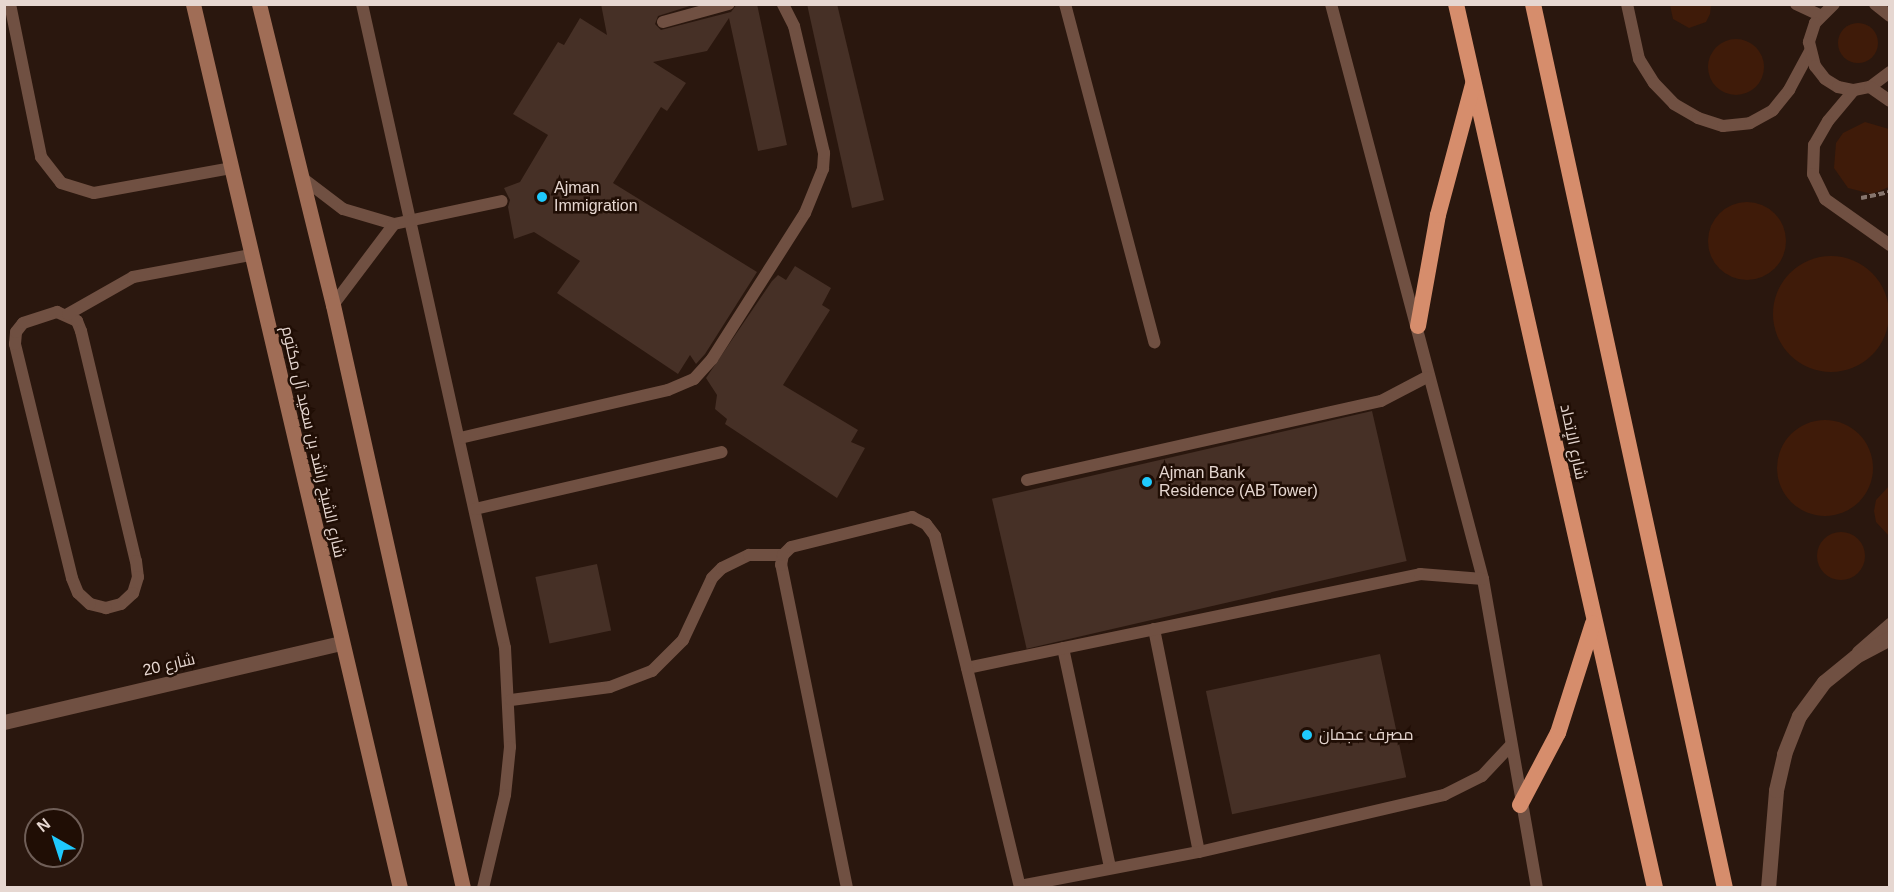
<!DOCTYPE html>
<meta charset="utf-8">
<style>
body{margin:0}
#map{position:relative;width:1894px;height:892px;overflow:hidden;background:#2a170e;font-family:Arial,Cairo,sans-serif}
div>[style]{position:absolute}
.green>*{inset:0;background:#3f1b09}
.round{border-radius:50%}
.building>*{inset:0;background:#463026;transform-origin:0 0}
.path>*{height:4px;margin-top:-2px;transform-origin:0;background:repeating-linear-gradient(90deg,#86756d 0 6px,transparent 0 9px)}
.service>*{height:12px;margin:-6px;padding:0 6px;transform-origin:6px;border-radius:6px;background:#705042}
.minor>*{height:15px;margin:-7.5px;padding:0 7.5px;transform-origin:7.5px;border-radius:7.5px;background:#705042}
.secondary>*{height:15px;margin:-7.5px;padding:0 7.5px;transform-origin:7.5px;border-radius:7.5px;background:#a06d56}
.trunk>*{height:16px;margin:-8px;padding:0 8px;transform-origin:8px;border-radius:8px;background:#d68d6c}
.dots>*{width:16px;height:16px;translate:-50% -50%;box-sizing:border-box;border:3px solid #200e05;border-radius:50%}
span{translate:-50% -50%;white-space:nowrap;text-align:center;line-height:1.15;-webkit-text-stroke:5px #200e05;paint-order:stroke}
.poi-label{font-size:16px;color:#e6d7d1}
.left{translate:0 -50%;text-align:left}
.street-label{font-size:16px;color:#e6d7d1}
.frame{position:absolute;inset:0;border:6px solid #e6d7d1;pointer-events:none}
.north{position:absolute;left:24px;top:808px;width:60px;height:60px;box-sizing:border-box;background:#200e05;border:2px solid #6f5e57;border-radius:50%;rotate:321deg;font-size:16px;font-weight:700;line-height:24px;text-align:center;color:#e6d7d1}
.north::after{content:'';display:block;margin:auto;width:21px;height:27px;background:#1fc9fd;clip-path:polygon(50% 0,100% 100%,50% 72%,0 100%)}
</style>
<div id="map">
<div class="green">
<i style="clip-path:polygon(1670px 5px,1711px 5px,1710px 14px,1706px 22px,1689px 28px,1673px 19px)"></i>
<i class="round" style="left:1838px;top:23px;width:40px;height:40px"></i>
<i class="round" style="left:1708px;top:39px;width:56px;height:56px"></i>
<i style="clip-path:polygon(1865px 122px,1889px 129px,1889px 187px,1872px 194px,1848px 188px,1834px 168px,1836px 143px,1843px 133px)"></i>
<i class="round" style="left:1708px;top:202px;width:78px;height:78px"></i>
<i class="round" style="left:1773px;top:256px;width:116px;height:116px"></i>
<i class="round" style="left:1777px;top:420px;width:96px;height:96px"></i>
<i style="clip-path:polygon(1889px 486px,1889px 536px,1876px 522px,1874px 511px,1876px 500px)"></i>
<i class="round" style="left:1817px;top:532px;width:48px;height:48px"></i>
</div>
<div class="building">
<i style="clip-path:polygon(601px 4px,696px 4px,658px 16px,655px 24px,661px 30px,731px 12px,737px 4px,757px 4px,787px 145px,758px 151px,729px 18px,707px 51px,653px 62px,686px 83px,667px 111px,661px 107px,613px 183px,757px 272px,705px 354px,696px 364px,690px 355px,678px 374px,557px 293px,580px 261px,534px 232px,514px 239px,508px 207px,510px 200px,504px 188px,520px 182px,548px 135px,513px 114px,558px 42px,564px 45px,580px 18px,607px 35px)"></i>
<i style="clip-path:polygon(807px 4px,837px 4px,884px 200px,852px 208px)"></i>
<i style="clip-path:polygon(795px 266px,831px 288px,822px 305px,830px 310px,783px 385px,858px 430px,851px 442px,865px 448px,837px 498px,725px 424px,727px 419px,715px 409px,717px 395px,706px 378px,772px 281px,778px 275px,786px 280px)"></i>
<i style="left:1372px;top:411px;width:154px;height:390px;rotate:77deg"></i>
<i style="left:597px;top:564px;width:68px;height:63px;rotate:78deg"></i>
<i style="left:1380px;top:654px;width:126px;height:178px;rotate:78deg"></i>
</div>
<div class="path">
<i style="left:1861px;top:198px;width:30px;rotate:-12deg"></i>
</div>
<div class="service">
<i style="left:10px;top:4px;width:156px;rotate:78.5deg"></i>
<i style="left:41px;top:157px;width:33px;rotate:52deg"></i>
<i style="left:61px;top:183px;width:34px;rotate:17deg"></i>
<i style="left:94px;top:193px;width:139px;rotate:-10.3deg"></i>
<i style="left:362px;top:4px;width:660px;rotate:77.48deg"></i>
<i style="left:505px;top:648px;width:99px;rotate:87.1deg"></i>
<i style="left:510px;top:747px;width:48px;rotate:95.9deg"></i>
<i style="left:505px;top:795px;width:96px;rotate:103.3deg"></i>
<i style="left:1065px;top:4px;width:350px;rotate:75.2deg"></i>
<i style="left:1331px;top:4px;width:595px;rotate:75.19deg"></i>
<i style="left:1483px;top:579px;width:314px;rotate:80.1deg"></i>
<i style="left:1627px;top:4px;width:56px;rotate:77.7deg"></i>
<i style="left:1639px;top:59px;width:28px;rotate:58deg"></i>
<i style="left:1654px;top:83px;width:29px;rotate:46deg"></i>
<i style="left:1674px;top:104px;width:28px;rotate:30deg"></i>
<i style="left:1698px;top:118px;width:26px;rotate:18deg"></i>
<i style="left:1723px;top:126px;width:27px;rotate:-6deg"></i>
<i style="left:1750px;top:123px;width:26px;rotate:-29deg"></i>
<i style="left:1773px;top:110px;width:26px;rotate:-51deg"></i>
<i style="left:1789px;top:90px;width:44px;rotate:-61.7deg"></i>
<i style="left:1796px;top:4px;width:26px;rotate:25deg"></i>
<i style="left:1834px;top:4px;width:27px;rotate:135deg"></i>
<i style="left:1815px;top:23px;width:20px;rotate:108deg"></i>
<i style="left:1809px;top:42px;width:25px;rotate:76deg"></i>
<i style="left:1815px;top:66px;width:16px;rotate:52deg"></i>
<i style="left:1825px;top:79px;width:15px;rotate:32deg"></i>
<i style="left:1838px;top:87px;width:16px;rotate:11deg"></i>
<i style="left:1854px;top:90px;width:16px;rotate:-11deg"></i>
<i style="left:1870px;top:87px;width:25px;rotate:-37deg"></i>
<i style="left:1875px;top:4px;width:19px;rotate:39deg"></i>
<i style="left:663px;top:22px;width:68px;rotate:-15.3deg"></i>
<i style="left:1870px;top:87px;width:24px;rotate:35deg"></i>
<i style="left:1854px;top:90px;width:40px;rotate:130deg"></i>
<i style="left:1828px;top:121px;width:28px;rotate:120deg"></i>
<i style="left:1814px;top:145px;width:29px;rotate:92deg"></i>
<i style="left:1813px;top:174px;width:28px;rotate:64deg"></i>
<i style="left:1825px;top:199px;width:80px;rotate:35.3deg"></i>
<i style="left:301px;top:177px;width:53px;rotate:37.3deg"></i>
<i style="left:343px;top:209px;width:53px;rotate:16.4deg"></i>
<i style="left:394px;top:224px;width:110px;rotate:-12deg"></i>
<i style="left:333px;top:305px;width:101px;rotate:-53deg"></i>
<i style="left:57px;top:312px;width:22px;rotate:24deg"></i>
<i style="left:77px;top:321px;width:11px;rotate:68deg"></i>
<i style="left:81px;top:331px;width:236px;rotate:76.6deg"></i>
<i style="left:136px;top:561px;width:16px;rotate:83deg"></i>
<i style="left:138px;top:577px;width:17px;rotate:107deg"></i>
<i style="left:133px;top:593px;width:16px;rotate:137deg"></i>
<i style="left:121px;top:604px;width:16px;rotate:165deg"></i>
<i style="left:106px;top:608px;width:16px;rotate:-166deg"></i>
<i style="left:90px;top:604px;width:16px;rotate:-137deg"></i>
<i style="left:78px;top:593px;width:16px;rotate:-112deg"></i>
<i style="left:72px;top:578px;width:241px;rotate:-103.7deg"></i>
<i style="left:15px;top:344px;width:12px;rotate:-85deg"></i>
<i style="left:16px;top:332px;width:11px;rotate:-52deg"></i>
<i style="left:23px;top:323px;width:36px;rotate:-18deg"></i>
<i style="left:68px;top:314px;width:75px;rotate:-29.6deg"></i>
<i style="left:133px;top:277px;width:120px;rotate:-10.6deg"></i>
<i style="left:460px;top:438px;width:213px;rotate:-13deg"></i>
<i style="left:668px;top:390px;width:28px;rotate:-23deg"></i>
<i style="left:694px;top:379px;width:27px;rotate:-48deg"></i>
<i style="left:712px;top:359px;width:173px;rotate:-57.5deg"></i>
<i style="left:805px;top:213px;width:48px;rotate:-67.8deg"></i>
<i style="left:823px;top:169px;width:16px;rotate:-86deg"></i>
<i style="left:824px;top:153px;width:130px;rotate:-103.3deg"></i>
<i style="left:794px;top:26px;width:25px;rotate:-117deg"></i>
<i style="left:1027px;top:480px;width:363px;rotate:-12.6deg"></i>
<i style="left:1381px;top:401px;width:52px;rotate:-27.6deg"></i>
<i style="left:475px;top:509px;width:253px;rotate:-13deg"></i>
<i style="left:1154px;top:629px;width:227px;rotate:78.6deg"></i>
<i style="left:1063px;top:648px;width:225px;rotate:77.9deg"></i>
<i style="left:1858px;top:652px;width:43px;rotate:-41.2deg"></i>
<i style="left:967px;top:668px;width:463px;rotate:-11.7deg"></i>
<i style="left:1420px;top:574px;width:63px;rotate:4.5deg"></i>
<i style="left:511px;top:700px;width:100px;rotate:-7.5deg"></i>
<i style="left:610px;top:687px;width:45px;rotate:-20.9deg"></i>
<i style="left:652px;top:671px;width:44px;rotate:-45deg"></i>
<i style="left:683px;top:640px;width:68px;rotate:-64.9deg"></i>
<i style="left:712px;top:578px;width:14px;rotate:-45deg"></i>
<i style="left:722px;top:568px;width:30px;rotate:-26deg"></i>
<i style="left:749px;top:555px;width:34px"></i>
<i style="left:1020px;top:886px;width:182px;rotate:-10.8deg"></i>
<i style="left:1199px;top:852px;width:252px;rotate:-13.1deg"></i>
<i style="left:1444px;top:795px;width:42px;rotate:-26.6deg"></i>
<i style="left:1482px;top:776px;width:42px;rotate:-46.9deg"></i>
<i style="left:847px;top:888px;width:330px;rotate:-101.5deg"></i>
<i style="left:781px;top:565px;width:10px;rotate:-79deg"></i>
<i style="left:783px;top:555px;width:11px;rotate:-45deg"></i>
<i style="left:791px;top:547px;width:125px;rotate:-13.9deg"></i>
<i style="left:912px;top:517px;width:16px;rotate:27deg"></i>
<i style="left:926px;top:524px;width:15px;rotate:53deg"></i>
<i style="left:935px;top:536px;width:362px;rotate:76.4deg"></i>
</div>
<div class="minor">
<i style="left:4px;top:722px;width:347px;rotate:-13.2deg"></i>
<i style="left:1768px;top:888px;width:98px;rotate:-85.3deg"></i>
<i style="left:1776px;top:790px;width:37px;rotate:-77deg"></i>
<i style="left:1784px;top:754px;width:41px;rotate:-68.5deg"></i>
<i style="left:1799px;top:716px;width:42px;rotate:-53.7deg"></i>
<i style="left:1824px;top:682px;width:41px;rotate:-39.1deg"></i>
<i style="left:1856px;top:656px;width:38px;rotate:-28deg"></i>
</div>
<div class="secondary">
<i style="left:193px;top:4px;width:908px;rotate:76.82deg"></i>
<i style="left:259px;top:4px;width:310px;rotate:76.2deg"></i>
<i style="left:333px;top:305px;width:597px;rotate:77.43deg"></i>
</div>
<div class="trunk">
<i style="left:1456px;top:4px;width:906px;rotate:77.31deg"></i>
<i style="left:1533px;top:4px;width:905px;rotate:77.75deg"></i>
<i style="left:1418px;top:326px;width:113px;rotate:-79.8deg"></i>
<i style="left:1438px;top:215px;width:136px;rotate:-75deg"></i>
<i style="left:1520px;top:805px;width:81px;rotate:-62.2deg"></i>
<i style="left:1558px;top:733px;width:115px;rotate:-72.3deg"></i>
</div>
<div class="dots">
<i style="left:542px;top:197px;background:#1fc9fd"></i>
<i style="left:1147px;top:482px;background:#1fc9fd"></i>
<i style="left:1307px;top:735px;background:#1fc9fd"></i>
</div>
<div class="poi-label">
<span class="left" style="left:554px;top:197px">Ajman<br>Immigration</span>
<span class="left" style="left:1159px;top:482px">Ajman Bank<br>Residence (AB Tower)</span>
<span class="left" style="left:1319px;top:735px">مصرف عجمان</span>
</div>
<div class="street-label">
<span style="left:313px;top:442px;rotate:77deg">شارع الشيخ راشد بن سعيد آل مكتوم</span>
<span style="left:1573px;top:442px;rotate:78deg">شارع الإتحاد</span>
<span style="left:169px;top:665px;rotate:-13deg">شارع 20</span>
</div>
<div class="frame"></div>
<div class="north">N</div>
</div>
